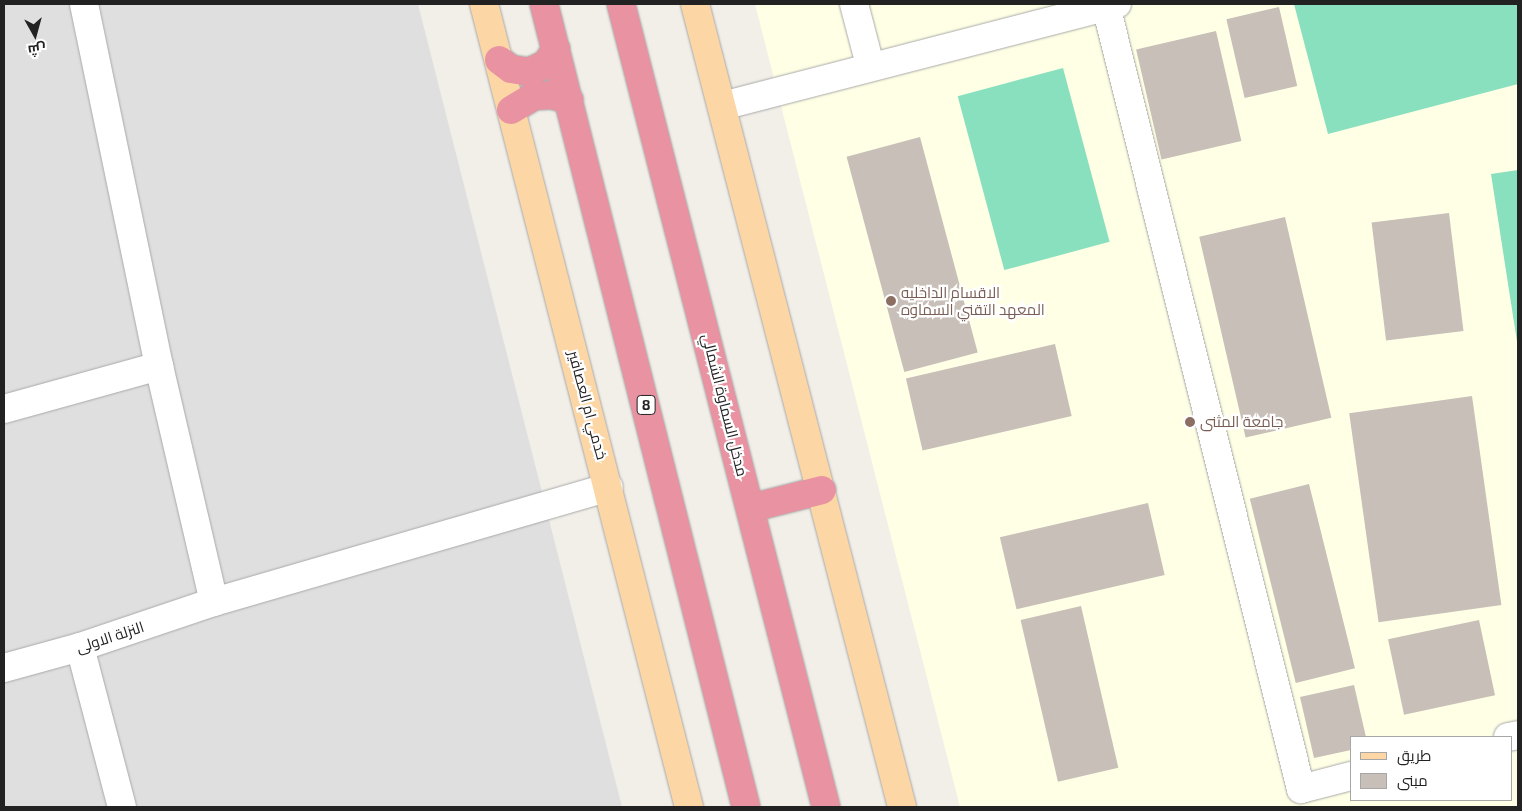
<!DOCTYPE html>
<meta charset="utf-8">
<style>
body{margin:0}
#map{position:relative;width:1522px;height:811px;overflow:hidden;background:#f2efe9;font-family:"Exo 2",Cairo,sans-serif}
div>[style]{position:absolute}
.residential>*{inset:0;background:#e0dfdf}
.education>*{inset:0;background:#ffffe5}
.pitch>*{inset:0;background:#88e0be;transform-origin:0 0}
.building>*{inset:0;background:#c7bfb8;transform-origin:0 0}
.roads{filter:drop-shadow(0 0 1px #a9a9a9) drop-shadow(0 0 1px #a9a9a9)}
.minor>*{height:28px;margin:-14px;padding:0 14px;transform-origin:14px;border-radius:14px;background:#fff}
.major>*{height:28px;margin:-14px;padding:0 14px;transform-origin:14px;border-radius:14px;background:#fcd6a4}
.highway>*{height:28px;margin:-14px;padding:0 14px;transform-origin:14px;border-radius:14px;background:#e892a2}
.dots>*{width:14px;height:14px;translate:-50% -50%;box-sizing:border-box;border:2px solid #fff;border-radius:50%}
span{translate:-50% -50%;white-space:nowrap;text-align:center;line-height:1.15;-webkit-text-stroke:4.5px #fff;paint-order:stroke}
.shield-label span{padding:1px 4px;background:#fff;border:1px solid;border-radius:4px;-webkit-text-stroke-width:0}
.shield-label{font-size:14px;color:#222;font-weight:700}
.education-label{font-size:15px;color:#785e54}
.left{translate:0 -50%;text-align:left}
.street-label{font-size:15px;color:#222}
.frame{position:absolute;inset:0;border:5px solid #222;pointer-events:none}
.legend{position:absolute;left:1350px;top:736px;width:162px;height:65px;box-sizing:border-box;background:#fff;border:1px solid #a7a7a7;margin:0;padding:6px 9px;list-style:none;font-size:15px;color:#222}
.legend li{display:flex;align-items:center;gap:10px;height:25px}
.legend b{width:25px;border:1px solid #a7a7a7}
.north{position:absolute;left:10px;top:10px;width:50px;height:50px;-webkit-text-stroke:4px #fff;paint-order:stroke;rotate:173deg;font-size:14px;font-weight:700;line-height:20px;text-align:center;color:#222}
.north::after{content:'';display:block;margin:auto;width:18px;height:22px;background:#222;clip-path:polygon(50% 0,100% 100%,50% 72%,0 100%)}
</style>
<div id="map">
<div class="residential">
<i style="clip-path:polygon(4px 4px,418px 4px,622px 807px,4px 807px)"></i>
</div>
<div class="education">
<i style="clip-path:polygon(evenodd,755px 4px,1518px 4px,1518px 807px,960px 807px,755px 4px,1351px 737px,1511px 737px,1511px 800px,1351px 800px,1351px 737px)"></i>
</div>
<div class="pitch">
<i style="clip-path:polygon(1294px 4px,1518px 4px,1518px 84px,1328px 134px)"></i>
<i style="left:1063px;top:68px;width:180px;height:109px;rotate:75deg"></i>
<i style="clip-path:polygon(1518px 170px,1518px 348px,1491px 174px)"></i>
</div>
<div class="building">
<i style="left:1279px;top:7px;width:81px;height:54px;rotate:77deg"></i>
<i style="left:1216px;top:31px;width:113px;height:82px;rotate:77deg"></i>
<i style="left:920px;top:137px;width:223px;height:76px;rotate:75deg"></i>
<i style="left:1449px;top:213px;width:119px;height:78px;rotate:83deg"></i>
<i style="left:1285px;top:217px;width:206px;height:88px;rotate:77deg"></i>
<i style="left:1055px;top:344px;width:74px;height:153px;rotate:77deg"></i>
<i style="left:1472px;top:396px;width:211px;height:124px;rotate:82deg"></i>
<i style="left:1309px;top:484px;width:190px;height:61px;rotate:76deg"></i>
<i style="left:1148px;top:503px;width:74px;height:152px;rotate:77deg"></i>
<i style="left:1081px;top:606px;width:166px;height:62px;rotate:77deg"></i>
<i style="left:1479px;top:620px;width:77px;height:93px;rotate:78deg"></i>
<i style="clip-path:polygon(1354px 685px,1366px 737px,1351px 737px,1351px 750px,1314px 758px,1300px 697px)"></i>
</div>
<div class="roads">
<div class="minor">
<i style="left:84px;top:4px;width:370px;rotate:78.3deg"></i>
<i style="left:159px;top:366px;width:242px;rotate:76.9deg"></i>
<i style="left:214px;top:602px;width:411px;rotate:-16.2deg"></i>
<i style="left:854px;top:4px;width:63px;rotate:75.3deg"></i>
<i style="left:1106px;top:6px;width:807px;rotate:76.02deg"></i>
<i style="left:1301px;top:789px;width:52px;rotate:-14.6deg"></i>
<i style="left:722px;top:106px;width:408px;rotate:-14.5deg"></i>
<i style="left:4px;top:409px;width:161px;rotate:-15.5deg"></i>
<i style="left:80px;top:647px;width:165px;rotate:75.3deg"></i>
<i style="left:4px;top:668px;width:79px;rotate:-15.4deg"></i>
<i style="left:80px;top:647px;width:141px;rotate:-18.6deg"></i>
<i style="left:1508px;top:737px;width:10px;rotate:-11deg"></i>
</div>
<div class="major">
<i style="left:484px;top:4px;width:829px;rotate:75.68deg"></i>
<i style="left:695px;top:4px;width:829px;rotate:75.54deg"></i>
</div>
<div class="highway">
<i style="left:544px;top:4px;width:828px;rotate:75.88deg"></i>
<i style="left:621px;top:4px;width:829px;rotate:75.68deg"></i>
<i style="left:499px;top:60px;width:15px;rotate:37deg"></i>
<i style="left:511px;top:69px;width:18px;rotate:9deg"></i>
<i style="left:529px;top:72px;width:19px;rotate:-25deg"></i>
<i style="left:546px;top:64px;width:18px;rotate:-56deg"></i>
<i style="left:511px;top:110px;width:27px;rotate:-31deg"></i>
<i style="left:534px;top:96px;width:18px;rotate:-3deg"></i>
<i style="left:552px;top:95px;width:18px;rotate:16deg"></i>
<i style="left:751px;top:508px;width:73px;rotate:-14.2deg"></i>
</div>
</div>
<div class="dots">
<i style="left:891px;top:301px;background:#8d6e63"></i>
<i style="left:1190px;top:422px;background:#8d6e63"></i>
</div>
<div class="shield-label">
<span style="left:646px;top:405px">8</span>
</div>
<div class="education-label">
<span class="left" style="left:901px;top:301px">الاقسام الداخليه<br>المعهد التقني السماوه</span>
<span class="left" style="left:1200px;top:422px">جامعة المثنى</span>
</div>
<div class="street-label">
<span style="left:588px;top:405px;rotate:75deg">خدمي ام العصافير</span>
<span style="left:725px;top:405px;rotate:76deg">مدخل السماوة الشمالي</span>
<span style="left:110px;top:637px;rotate:-18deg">النزلة الاولى</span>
</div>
<div class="frame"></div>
<ul class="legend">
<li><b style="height:6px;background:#fcd6a4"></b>طريق</li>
<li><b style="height:14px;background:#c7bfb8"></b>مبنى</li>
</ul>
<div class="north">ش</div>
</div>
